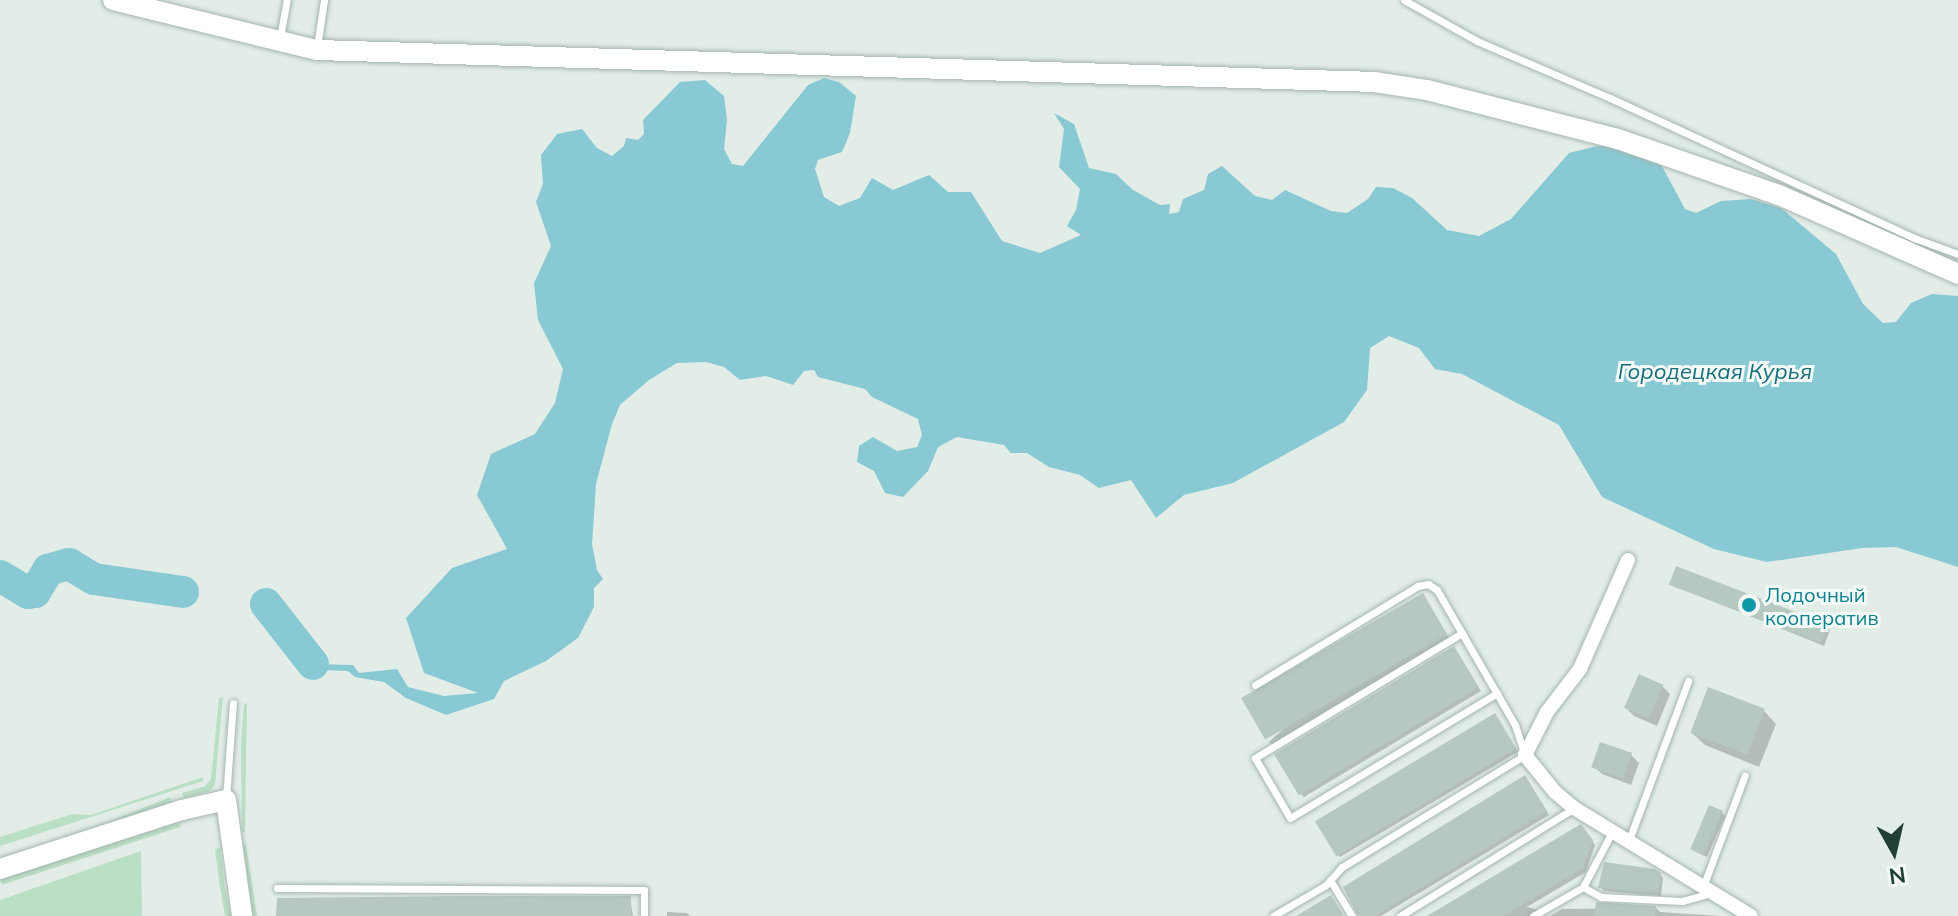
<!DOCTYPE html>
<meta charset="utf-8">
<style>
body{margin:0}
#map{position:relative;width:1958px;height:916px;overflow:hidden;background:#e2ede8;font-family:Mulish,sans-serif}
div>[style]{position:absolute}
.green>*{inset:0;background:#badfc4;transform-origin:0 0}
.water>*{inset:0;background:#88c9d4}
.shadow>*{inset:0;background:#0003}
.river>*{height:32px;margin:-16px;padding:0 16px;transform-origin:16px;border-radius:16px;background:#88c9d4}
.building>*{inset:0;background:#b7c8c1;transform-origin:0 0}
.roads{filter:drop-shadow(0 0 2px #a4b5af) drop-shadow(0 0 2px #a4b5af)}
.lane>*{height:7px;margin:-3.5px;padding:0 3.5px;transform-origin:3.5px;border-radius:3.5px;background:#fff}
.street>*{height:14px;margin:-7px;padding:0 7px;transform-origin:7px;border-radius:7px;background:#fff}
.secondary>*{height:20px;margin:-10px;padding:0 10px;transform-origin:10px;border-radius:10px;background:#fff}
.dots>*{width:22px;height:22px;translate:-50% -50%;box-sizing:border-box;border:4px solid #f3f9f6;border-radius:50%}
span{translate:-50% -50%;white-space:nowrap;text-align:center;line-height:1.15;-webkit-text-stroke:6px #f3f9f6;paint-order:stroke}
.culture-label{font-size:20px;color:#0d838f}
.left{translate:0 -50%;text-align:left}
.water-label{font-size:22px;color:#196e7d;font-style:italic}
.north{position:absolute;left:1854px;top:812px;width:80px;height:80px;-webkit-text-stroke:6px #f3f9f6;paint-order:stroke;rotate:172deg;font-size:22px;font-weight:700;line-height:32px;text-align:center;color:#213f37}
.north::after{content:'';display:block;margin:auto;width:28px;height:36px;background:#213f37;clip-path:polygon(50% 0,100% 100%,50% 72%,0 100%)}
</style>
<div id="map">
<div class="green">
<i style="clip-path:polygon(223px 697px,215px 784px,210px 791px,184px 798px,182px 793px,205px 786px,211px 779px,219px 698px)"></i>
<i style="clip-path:polygon(247px 703px,245px 832px,242px 832px,241px 743px,244px 704px)"></i>
<i style="clip-path:polygon(203px 777px,203px 781px,0 846px,0 837px,72px 814px,91px 815px)"></i>
<i style="left:170px;top:797px;width:5px;height:179px;rotate:68deg"></i>
<i style="left:179px;top:821px;width:6px;height:188px;rotate:72deg"></i>
<i style="clip-path:polygon(243px 845px,246px 845px,257px 916px,253px 916px)"></i>
<i style="clip-path:polygon(220px 848px,225px 889px,231px 916px,225px 916px,219px 881px,215px 849px)"></i>
<i style="clip-path:polygon(141px 851px,142px 916px,0 916px,0 900px)"></i>
</div>
<div class="water">
<i style="clip-path:polygon(824px 78px,839px 82px,856px 96px,850px 133px,842px 152px,818px 160px,815px 169px,824px 197px,839px 206px,860px 198px,872px 178px,893px 190px,929px 175px,948px 192px,971px 192px,1002px 241px,1040px 253px,1081px 235px,1067px 226px,1076px 210px,1080px 189px,1059px 167px,1064px 129px,1054px 113px,1074px 124px,1089px 168px,1116px 174px,1133px 190px,1160px 205px,1170px 204px,1169px 214px,1179px 212px,1183px 199px,1204px 190px,1208px 174px,1222px 166px,1255px 196px,1272px 200px,1285px 190px,1331px 211px,1347px 213px,1368px 199px,1376px 187px,1393px 188px,1412px 198px,1447px 230px,1479px 236px,1511px 219px,1569px 153px,1597px 146px,1635px 147px,1662px 166px,1685px 209px,1696px 213px,1721px 201px,1751px 199px,1781px 208px,1836px 254px,1863px 304px,1883px 323px,1896px 322px,1911px 303px,1932px 294px,1958px 296px,1958px 567px,1896px 547px,1862px 548px,1767px 562px,1714px 549px,1602px 497px,1559px 425px,1462px 374px,1435px 369px,1419px 348px,1389px 336px,1370px 348px,1367px 390px,1344px 422px,1233px 483px,1184px 495px,1156px 518px,1131px 480px,1099px 488px,1080px 475px,1049px 467px,1027px 453px,1011px 453px,1004px 445px,957px 437px,938px 447px,928px 471px,903px 497px,885px 493px,874px 471px,857px 462px,859px 446px,873px 437px,897px 451px,917px 447px,922px 435px,918px 419px,872px 397px,865px 389px,818px 377px,814px 370px,804px 371px,793px 385px,766px 376px,740px 380px,724px 367px,706px 362px,677px 363px,649px 380px,620px 405px,612px 424px,596px 484px,592px 544px,597px 570px,603px 579px,594px 588px,594px 607px,578px 638px,546px 661px,504px 681px,494px 699px,446px 715px,406px 698px,384px 682px,355px 677px,348px 671px,322px 670px,313px 664px,353px 665px,359px 673px,397px 669px,408px 687px,444px 696px,478px 693px,424px 673px,406px 618px,452px 568px,507px 549px,477px 495px,491px 454px,535px 434px,555px 403px,563px 369px,538px 320px,534px 283px,551px 246px,536px 202px,543px 184px,541px 155px,557px 134px,582px 129px,597px 148px,612px 156px,624px 146px,626px 138px,638px 140px,644px 134px,643px 120px,680px 82px,705px 80px,724px 96px,727px 120px,724px 149px,732px 164px,743px 166px,808px 85px)"></i>
</div>
<div class="shadow">
<i style="clip-path:polygon(1671px 584px,1827px 627px,1830px 630px,1824px 646px)"></i>
<i style="clip-path:polygon(1426px 599px,1449px 638px,1273px 745px,1269px 742px)"></i>
<i style="clip-path:polygon(1457px 652px,1481px 691px,1304px 797px,1301px 794px,1277px 755px)"></i>
<i style="clip-path:polygon(1662px 686px,1670px 694px,1657px 726px,1634px 716px,1626px 708px)"></i>
<i style="clip-path:polygon(1764px 711px,1776px 724px,1759px 767px,1705px 745px,1692px 733px)"></i>
<i style="clip-path:polygon(1498px 719px,1518px 752px,1340px 857px,1337px 854px)"></i>
<i style="clip-path:polygon(1631px 755px,1639px 763px,1631px 785px,1602px 774px,1594px 766px)"></i>
<i style="clip-path:polygon(1528px 781px,1549px 815px,1381px 916px,1359px 916px)"></i>
<i style="clip-path:polygon(1722px 812px,1725px 816px,1707px 857px,1696px 852px,1692px 848px)"></i>
<i style="clip-path:polygon(1584px 830px,1595px 845px,1586px 872px,1527px 907px,1539px 910px,1531px 916px,1431px 916px)"></i>
<i style="clip-path:polygon(1660px 875px,1663px 878px,1661px 896px,1604px 891px,1600px 887px)"></i>
<i style="clip-path:polygon(630px 898px,633px 916px,278px 916px)"></i>
<i style="clip-path:polygon(1656px 908px,1660px 912px,1720px 916px,1550px 916px,1562px 909px)"></i>
<i style="clip-path:polygon(667px 912px,687px 913px,690px 916px,667px 916px)"></i>
</div>
<div class="river">
<i style="left:0;top:576px;width:33px;rotate:31deg"></i>
<i style="left:28px;top:593px;width:7px;rotate:-8deg"></i>
<i style="left:35px;top:592px;width:26px;rotate:-59deg"></i>
<i style="left:48px;top:570px;width:22px;rotate:-16deg"></i>
<i style="left:69px;top:564px;width:29px;rotate:31deg"></i>
<i style="left:94px;top:579px;width:90px;rotate:8.3deg"></i>
<i style="left:266px;top:604px;width:76px;rotate:51.9deg"></i>
</div>
<div class="building">
<i style="left:1676px;top:566px;width:163px;height:20px;rotate:21deg"></i>
<i style="left:1423px;top:593px;width:48px;height:210px;rotate:60deg"></i>
<i style="left:1454px;top:646px;width:48px;height:210px;rotate:59deg"></i>
<i style="left:1639px;top:674px;width:27px;height:37px;rotate:24deg"></i>
<i style="left:1708px;top:687px;width:61px;height:49px;rotate:21deg"></i>
<i style="left:1495px;top:713px;width:41px;height:210px;rotate:59deg"></i>
<i style="left:1600px;top:742px;width:34px;height:27px;rotate:19deg"></i>
<i style="clip-path:polygon(1525px 775px,1547px 811px,1375px 916px,1358px 916px,1343px 887px)"></i>
<i style="left:1709px;top:805px;width:15px;height:48px;rotate:23deg"></i>
<i style="clip-path:polygon(1581px 824px,1593px 840px,1583px 868px,1504px 916px,1427px 916px)"></i>
<i style="clip-path:polygon(1604px 862px,1655px 869px,1661px 873px,1658px 893px,1598px 888px)"></i>
<i style="clip-path:polygon(1331px 895px,1344px 916px,1296px 916px)"></i>
<i style="clip-path:polygon(466px 896px,631px 896px,631px 916px,276px 916px,277px 898px)"></i>
<i style="clip-path:polygon(1596px 902px,1656px 906px,1655px 916px,1594px 916px)"></i>
</div>
<div class="roads">
<div class="lane">
<i style="left:1404px;top:0;width:84px;rotate:29.3deg"></i>
<i style="left:1477px;top:41px;width:145px;rotate:23.2deg"></i>
<i style="left:1610px;top:98px;width:335px;rotate:24.7deg"></i>
<i style="left:1914px;top:238px;width:47px;rotate:20deg"></i>
<i style="left:280px;top:38px;width:39px;rotate:-80deg"></i>
<i style="left:317px;top:47px;width:48px;rotate:-81.5deg"></i>
<i style="left:1462px;top:633px;width:242px;rotate:148.9deg"></i>
<i style="left:1255px;top:758px;width:69px;rotate:59.7deg"></i>
<i style="left:1290px;top:818px;width:242px;rotate:-31.1deg"></i>
<i style="left:1255px;top:685px;width:191px;rotate:-31.3deg"></i>
<i style="left:1418px;top:586px;width:10px;rotate:-11deg"></i>
<i style="left:1428px;top:584px;width:11px;rotate:34deg"></i>
<i style="left:1437px;top:590px;width:156px;rotate:60deg"></i>
<i style="left:1515px;top:725px;width:32px;rotate:72deg"></i>
<i style="left:1525px;top:755px;width:215px;rotate:148.5deg"></i>
<i style="left:1342px;top:867px;width:24px;rotate:132deg"></i>
<i style="left:1326px;top:885px;width:61px;rotate:149.7deg"></i>
<i style="left:226px;top:798px;width:95px;rotate:-85.8deg"></i>
<i style="left:1629px;top:840px;width:170px;rotate:-69.6deg"></i>
<i style="left:1330px;top:880px;width:42px;rotate:58.6deg"></i>
<i style="left:1704px;top:884px;width:116px;rotate:-69.4deg"></i>
<i style="left:1583px;top:887px;width:21px;rotate:29deg"></i>
<i style="left:1601px;top:897px;width:81px;rotate:2.8deg"></i>
<i style="left:1682px;top:901px;width:31px;rotate:-15deg"></i>
<i style="left:277px;top:888px;width:367px;rotate:0.3deg"></i>
<i style="left:644px;top:890px;width:26px;rotate:90deg"></i>
<i style="left:1400px;top:916px;width:205px;rotate:-31.8deg"></i>
<i style="left:1533px;top:916px;width:58px;rotate:-30.1deg"></i>
<i style="left:1583px;top:887px;width:64px;rotate:-62.2deg"></i>
</div>
<div class="street">
<i style="left:1628px;top:560px;width:119px;rotate:113.8deg"></i>
<i style="left:1580px;top:669px;width:54px;rotate:127.5deg"></i>
<i style="left:1547px;top:712px;width:48px;rotate:117.1deg"></i>
<i style="left:1525px;top:755px;width:48px;rotate:51deg"></i>
<i style="left:1555px;top:792px;width:25px;rotate:40deg"></i>
<i style="left:1574px;top:808px;width:207px;rotate:31.4deg"></i>
</div>
<div class="secondary">
<i style="left:113px;top:0;width:210px;rotate:13.8deg"></i>
<i style="left:317px;top:50px;width:1057px;rotate:1.73deg"></i>
<i style="left:1374px;top:82px;width:54px;rotate:8.6deg"></i>
<i style="left:1427px;top:90px;width:197px;rotate:14.4deg"></i>
<i style="left:1618px;top:139px;width:170px;rotate:19.2deg"></i>
<i style="left:1779px;top:195px;width:196px;rotate:23.8deg"></i>
<i style="left:0;top:869px;width:191px;rotate:-18deg"></i>
<i style="left:182px;top:810px;width:45px;rotate:-12.8deg"></i>
<i style="left:226px;top:800px;width:117px;rotate:82.1deg"></i>
</div>
</div>
<div class="dots">
<i style="left:1749px;top:605px;background:#0f9aa8"></i>
</div>
<div class="culture-label">
<span class="left" style="left:1765px;top:606px">Лодочный<br>кооператив</span>
</div>
<div class="water-label">
<span style="left:1715px;top:372px">Городецкая Курья</span>
</div>
<div class="north">N</div>
</div>
